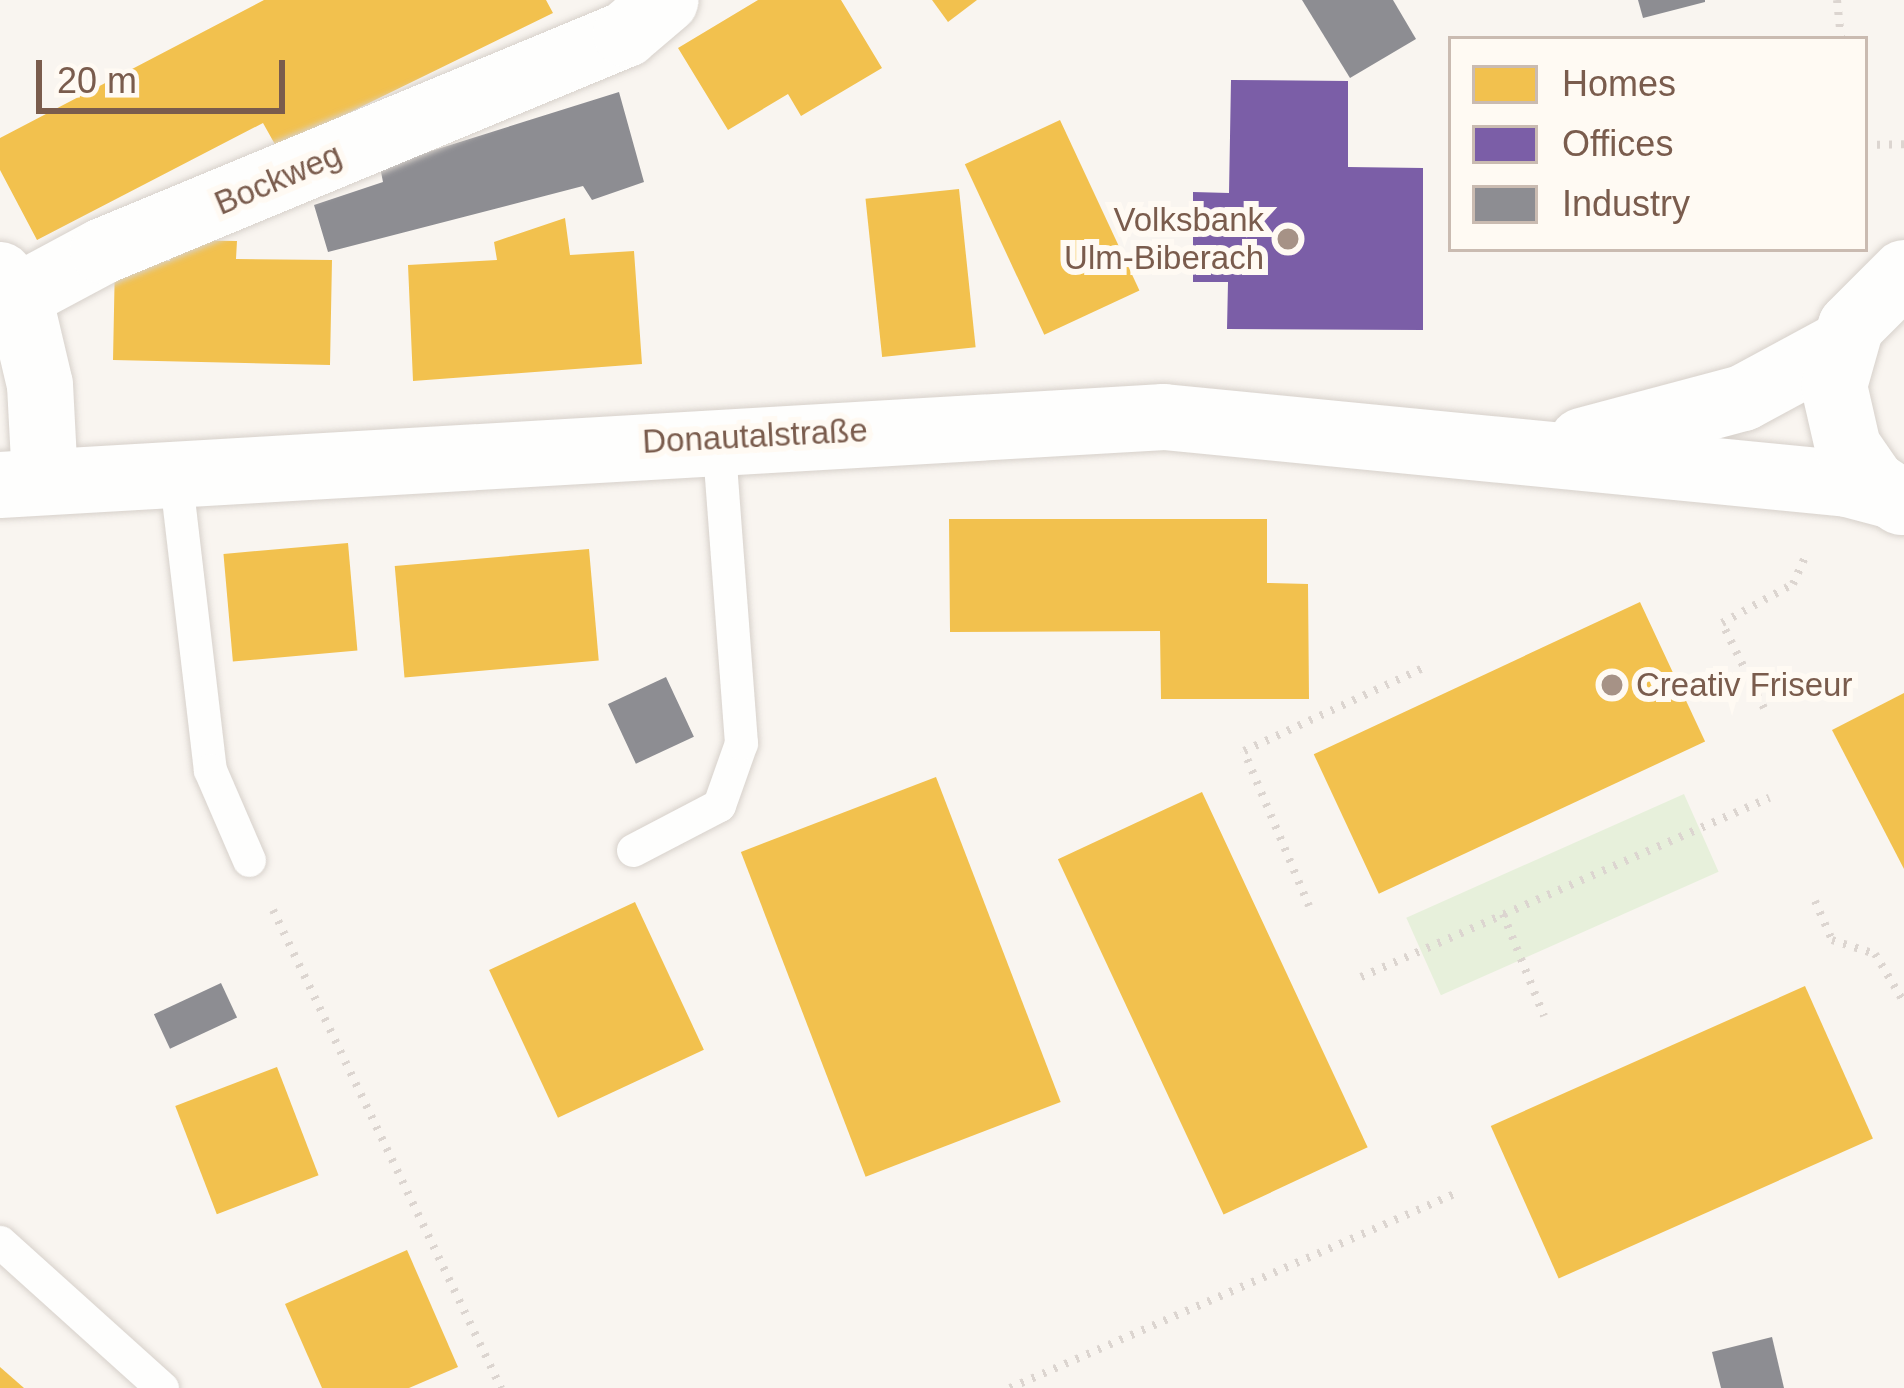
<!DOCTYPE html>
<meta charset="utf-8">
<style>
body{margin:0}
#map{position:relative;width:1904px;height:1388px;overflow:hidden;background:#f9f5f0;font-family:Helvetica,sans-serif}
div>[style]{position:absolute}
.green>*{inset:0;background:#e7f0db;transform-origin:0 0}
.homes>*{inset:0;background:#f2c14e;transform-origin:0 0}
.offices>*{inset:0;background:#7b5ea7}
.industry>*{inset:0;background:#8d8d92;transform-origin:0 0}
.path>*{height:8px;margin-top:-4px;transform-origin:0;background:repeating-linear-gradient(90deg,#dcd5d0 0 3px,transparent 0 12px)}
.roads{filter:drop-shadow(0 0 3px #d7d1cb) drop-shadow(0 0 3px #d7d1cb)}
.lane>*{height:33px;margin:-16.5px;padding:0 16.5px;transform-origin:16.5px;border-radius:16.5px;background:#fefefd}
.street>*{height:66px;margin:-33px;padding:0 33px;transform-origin:33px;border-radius:33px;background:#fefefd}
.secondary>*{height:66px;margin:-33px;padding:0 33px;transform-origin:33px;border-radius:33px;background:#fefefd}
.dots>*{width:33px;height:33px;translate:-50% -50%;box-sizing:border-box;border:6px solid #fffaf3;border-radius:50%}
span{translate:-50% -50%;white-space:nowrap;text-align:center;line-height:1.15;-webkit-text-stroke:12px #fffaf3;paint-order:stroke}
.street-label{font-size:33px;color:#7a5c4d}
.poi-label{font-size:33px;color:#7a5c4d}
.right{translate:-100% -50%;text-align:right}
.left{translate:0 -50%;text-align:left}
.legend{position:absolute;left:1448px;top:36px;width:420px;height:216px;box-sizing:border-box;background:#fffaf3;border:3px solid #cabbb1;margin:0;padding:15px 21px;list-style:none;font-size:36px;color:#7a5c4d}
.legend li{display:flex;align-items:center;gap:24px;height:60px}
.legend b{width:60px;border:3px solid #cabbb1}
.scale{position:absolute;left:36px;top:60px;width:249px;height:54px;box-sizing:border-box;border:6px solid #7a5c4d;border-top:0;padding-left:15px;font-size:36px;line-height:42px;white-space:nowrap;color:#7a5c4d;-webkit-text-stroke:9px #fffaf3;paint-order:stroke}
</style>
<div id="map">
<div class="green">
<i style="left:1684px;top:794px;width:85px;height:304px;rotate:66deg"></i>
</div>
<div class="homes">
<i style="clip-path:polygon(264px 0,546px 0,553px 13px,277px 148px,263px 123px,37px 240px,0 170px,0 138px)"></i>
<i style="clip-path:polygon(758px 0,841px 0,882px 68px,801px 116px,788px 94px,728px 130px,678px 48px)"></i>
<i style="clip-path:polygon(932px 0,977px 0,948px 22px)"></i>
<i style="left:1060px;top:120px;width:188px;height:105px;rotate:65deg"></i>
<i style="left:959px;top:189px;width:159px;height:94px;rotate:84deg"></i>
<i style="clip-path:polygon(565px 218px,570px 255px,634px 251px,642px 364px,413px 381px,408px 265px,497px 260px,494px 242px)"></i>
<i style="clip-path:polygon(170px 240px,237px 241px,236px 259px,332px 260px,330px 365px,113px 360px,115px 260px,170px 261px)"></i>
<i style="clip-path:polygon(949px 519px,1267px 519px,1267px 583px,1308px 584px,1309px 699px,1161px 699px,1160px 631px,950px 632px)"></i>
<i style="left:348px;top:543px;width:108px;height:125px;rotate:85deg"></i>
<i style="left:589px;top:549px;width:112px;height:195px;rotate:85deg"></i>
<i style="left:1640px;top:602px;width:154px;height:360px;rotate:65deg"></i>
<i style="clip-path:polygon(1904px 693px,1904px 869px,1832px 730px)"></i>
<i style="left:936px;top:777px;width:348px;height:209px;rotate:69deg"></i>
<i style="left:1202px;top:792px;width:392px;height:159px;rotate:65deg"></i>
<i style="left:635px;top:902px;width:163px;height:161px;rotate:65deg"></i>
<i style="left:1805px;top:986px;width:167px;height:344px;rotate:66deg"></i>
<i style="left:277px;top:1067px;width:116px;height:109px;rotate:69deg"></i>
<i style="clip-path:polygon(407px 1250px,458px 1367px,409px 1388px,322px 1388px,285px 1304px)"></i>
<i style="clip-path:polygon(0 1367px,24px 1388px,0 1388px)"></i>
</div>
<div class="offices">
<i style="clip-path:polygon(1231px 80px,1348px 81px,1348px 167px,1423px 168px,1423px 330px,1227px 329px,1228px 282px,1193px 282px,1193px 192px,1229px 193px)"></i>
</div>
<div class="industry">
<i style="clip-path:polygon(1302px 0,1393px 0,1416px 39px,1350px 78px)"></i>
<i style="clip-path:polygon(1638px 0,1705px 0,1705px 2px,1643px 18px)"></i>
<i style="clip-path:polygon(619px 92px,644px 182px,592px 200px,583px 186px,328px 252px,314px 205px,383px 182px,380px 167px)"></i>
<i style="left:666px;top:677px;width:66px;height:64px;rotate:65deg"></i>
<i style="left:221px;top:983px;width:38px;height:74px;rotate:65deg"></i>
<i style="clip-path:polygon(1772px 1337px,1784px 1388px,1721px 1388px,1712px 1352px)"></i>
</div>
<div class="path">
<i style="left:1837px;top:0;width:39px;rotate:84deg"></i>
<i style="left:1865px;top:145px;width:39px;rotate:-1deg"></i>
<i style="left:1764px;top:708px;width:95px;rotate:-116.3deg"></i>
<i style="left:1722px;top:623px;width:81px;rotate:-28.8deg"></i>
<i style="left:1793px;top:584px;width:32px;rotate:-66deg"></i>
<i style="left:1815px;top:901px;width:43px;rotate:66.4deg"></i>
<i style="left:1832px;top:940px;width:45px;rotate:18deg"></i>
<i style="left:1875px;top:954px;width:52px;rotate:59deg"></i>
<i style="left:1309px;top:906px;width:168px;rotate:-112.8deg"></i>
<i style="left:1244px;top:751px;width:197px;rotate:-24.9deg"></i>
<i style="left:273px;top:910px;width:530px;rotate:64.5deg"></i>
<i style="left:1503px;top:914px;width:110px;rotate:68.1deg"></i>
<i style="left:1361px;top:977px;width:446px;rotate:-23.7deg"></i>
<i style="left:1010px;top:1388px;width:485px;rotate:-23.6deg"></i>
</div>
<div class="roads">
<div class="lane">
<i style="left:175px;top:473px;width:299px;rotate:83.3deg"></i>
<i style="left:210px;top:770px;width:98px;rotate:66.6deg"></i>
<i style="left:633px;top:850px;width:97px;rotate:-27.6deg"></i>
<i style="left:719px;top:805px;width:66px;rotate:-70.5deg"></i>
<i style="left:741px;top:743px;width:306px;rotate:-94.3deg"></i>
<i style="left:0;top:1242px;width:218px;rotate:42deg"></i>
</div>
<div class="street">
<i style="left:0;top:275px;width:28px;rotate:48deg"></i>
<i style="left:19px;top:296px;width:91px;rotate:76.7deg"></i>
<i style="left:40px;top:385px;width:96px;rotate:87deg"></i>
<i style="left:19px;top:296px;width:95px;rotate:-28.2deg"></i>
<i style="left:103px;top:251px;width:566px;rotate:-22.53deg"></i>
<i style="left:626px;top:34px;width:52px;rotate:-40.4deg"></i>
</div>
<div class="secondary">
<i style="left:1582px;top:441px;width:167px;rotate:-15deg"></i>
<i style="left:1743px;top:398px;width:111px;rotate:-28.4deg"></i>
<i style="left:0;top:485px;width:1166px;rotate:-3.34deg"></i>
<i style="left:1164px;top:417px;width:687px;rotate:5.59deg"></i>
<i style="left:1848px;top:484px;width:42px;rotate:15deg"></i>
<i style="left:1901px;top:502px;width:34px;rotate:-146deg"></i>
<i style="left:1873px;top:483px;width:44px;rotate:-124.8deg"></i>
<i style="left:1848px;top:447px;width:63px;rotate:-102.9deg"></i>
<i style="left:1834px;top:386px;width:62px;rotate:-74.2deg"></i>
<i style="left:1851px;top:326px;width:75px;rotate:-45deg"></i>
</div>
</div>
<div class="dots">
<i style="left:1288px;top:239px;background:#a69286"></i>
<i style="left:1612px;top:685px;background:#a69286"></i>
</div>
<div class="street-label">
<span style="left:278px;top:179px;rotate:-23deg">Bockweg</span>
<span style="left:755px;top:436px;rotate:-3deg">Donautalstraße</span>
</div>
<div class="poi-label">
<span class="right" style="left:1264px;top:239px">Volksbank<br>Ulm-Biberach</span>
<span class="left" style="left:1636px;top:685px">Creativ Friseur</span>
</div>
<ul class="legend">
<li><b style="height:33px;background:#f2c14e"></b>Homes</li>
<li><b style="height:33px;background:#7b5ea7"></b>Offices</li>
<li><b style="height:33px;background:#8d8d92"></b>Industry</li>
</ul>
<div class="scale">20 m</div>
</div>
